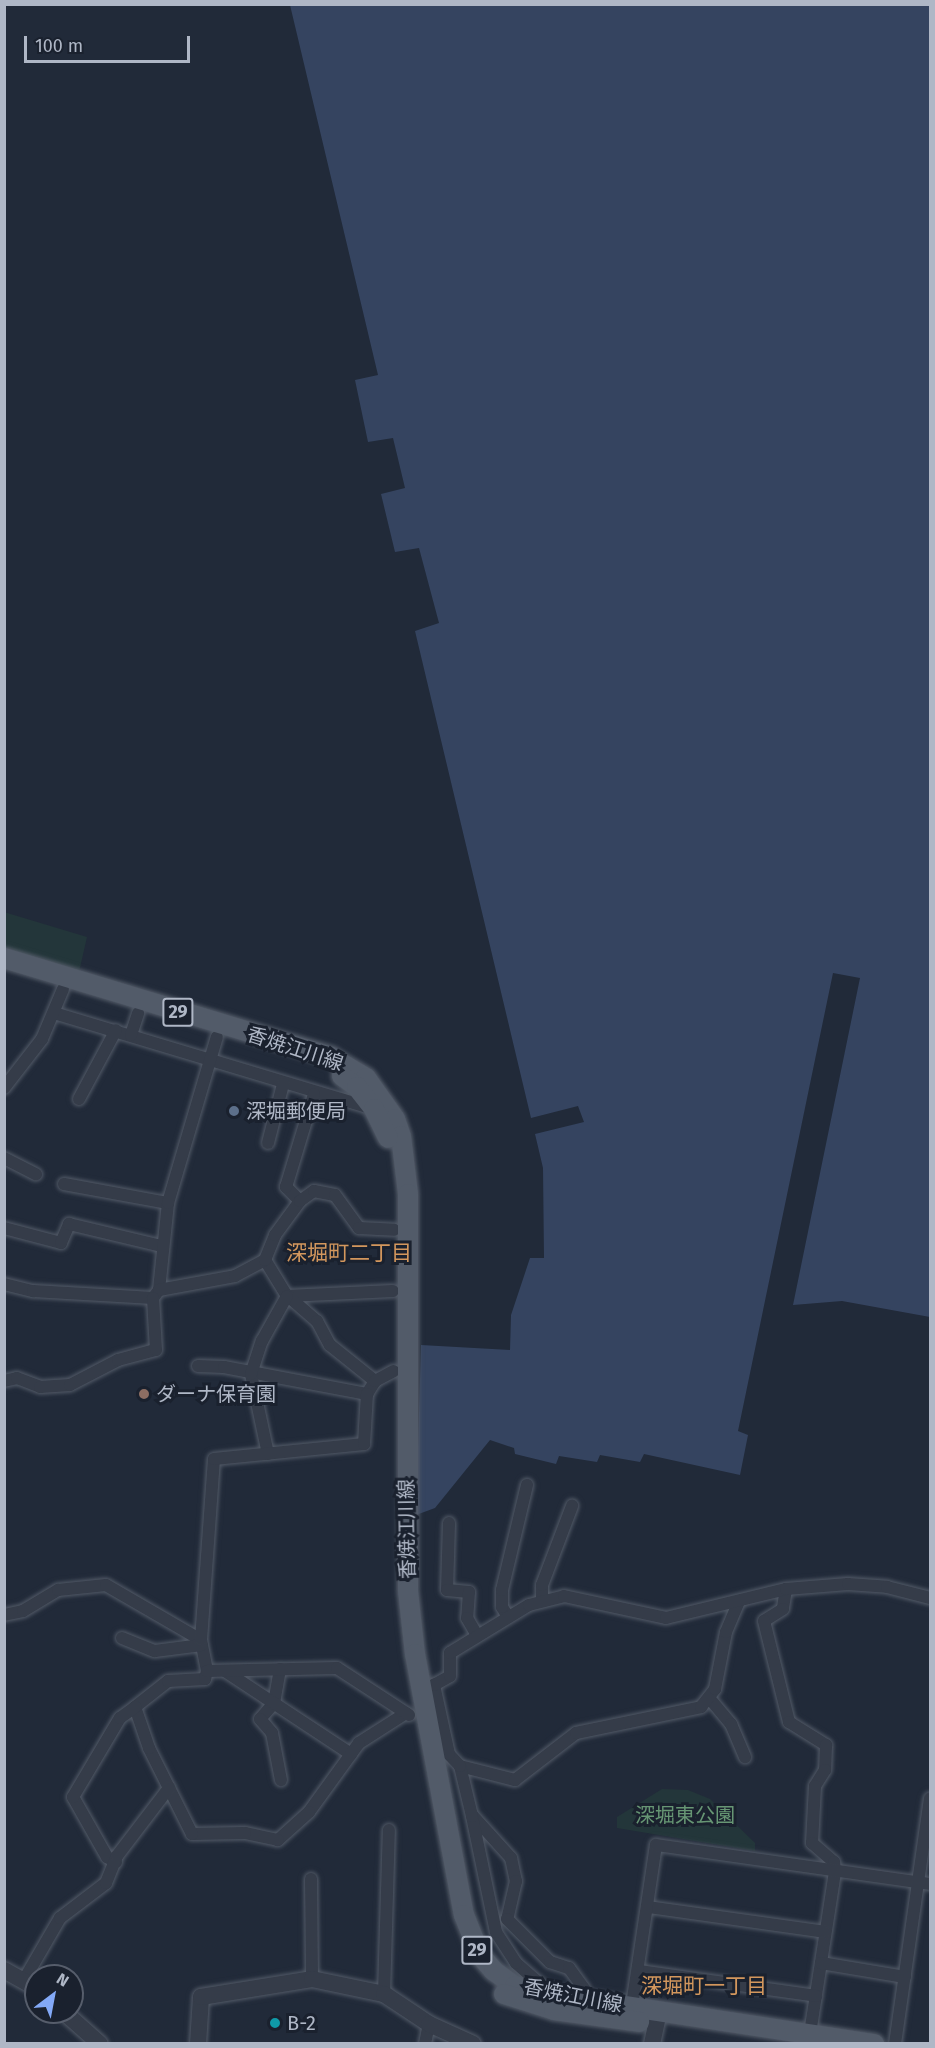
<!DOCTYPE html>
<meta charset="utf-8">
<style>
body{margin:0}
#map{position:relative;width:935px;height:2048px;overflow:hidden;background:#212a39;font-family:"Fira Sans","Noto Sans JP",sans-serif}
div>[style]{position:absolute}
.green>*{inset:0;background:#23363a}
.water>*{inset:0;background:#354460}
.roads{filter:drop-shadow(0 0 2px #525a67) drop-shadow(0 0 2px #525a67)}
.minor>*{height:12px;margin:-6px;padding:0 6px;transform-origin:6px;border-radius:6px;background:#353c49}
.tertiary>*{height:16px;margin:-8px;padding:0 8px;transform-origin:8px;border-radius:8px;background:#353c49}
.primary>*{height:20px;margin:-10px;padding:0 10px;transform-origin:10px;border-radius:10px;background:#525b69}
.dots>*{width:16px;height:16px;translate:-50% -50%;box-sizing:border-box;border:3px solid #1a212e;border-radius:50%}
span{translate:-50% -50%;white-space:nowrap;text-align:center;line-height:1.15;-webkit-text-stroke:6px #1a212e;paint-order:stroke}
.shield-label span{padding:2px 4px;background:#1a212e;border:2px solid;border-radius:4px;-webkit-text-stroke-width:0}
.shield-label{font-size:18px;color:#afb7c6;font-weight:700}
.street-label{font-size:20px;color:#afb7c6}
.poi-label{font-size:20px;color:#afb7c6}
.left{translate:0 -50%;text-align:left}
.park-label{font-size:20px;color:#679674}
.neighbourhood-label{font-size:21px;color:#d3975d}
.frame{position:absolute;inset:0;border:6px solid #afb7c6;pointer-events:none}
.north{position:absolute;left:24px;top:1964px;width:60px;height:60px;box-sizing:border-box;background:#1a212e;border:2px solid #565d6b;border-radius:50%;rotate:32deg;font-size:16px;font-weight:700;line-height:24px;text-align:center;color:#afb7c6}
.north::after{content:'';display:block;margin:auto;width:21px;height:27px;background:#83a9f7;clip-path:polygon(50% 0,100% 100%,50% 72%,0 100%)}
.scale{position:absolute;left:24px;top:36px;width:166px;height:27px;box-sizing:border-box;border:3px solid #afb7c6;border-top:0;padding-left:8px;font-size:18px;line-height:21px;white-space:nowrap;color:#afb7c6;-webkit-text-stroke:4px #1a212e;paint-order:stroke}
</style>
<div id="map">
<div class="green">
<i style="clip-path:polygon(4px 912px,87px 937px,79px 972px,5px 948px)"></i>
<i style="clip-path:polygon(662px 1789px,688px 1790px,710px 1799px,755px 1843px,755px 1851px,617px 1828px,617px 1817px)"></i>
</div>
<div class="water">
<i style="clip-path:polygon(290px 5px,930px 5px,930px 1317px,842px 1301px,793px 1305px,860px 978px,833px 973px,738px 1431px,748px 1435px,740px 1475px,644px 1454px,640px 1462px,600px 1455px,597px 1462px,559px 1456px,556px 1464px,515px 1454px,514px 1448px,490px 1440px,435px 1508px,416px 1515px,421px 1345px,510px 1350px,511px 1315px,530px 1258px,544px 1258px,543px 1168px,535px 1134px,584px 1122px,578px 1106px,531px 1118px,415px 631px,439px 623px,419px 548px,395px 552px,381px 494px,405px 488px,393px 438px,368px 442px,355px 380px,378px 375px)"></i>
</div>
<div class="roads">
<div class="minor">
<i style="left:54px;top:1013px;width:334px;rotate:16.7deg"></i>
<i style="left:131px;top:1035px;width:23px;rotate:-72deg"></i>
<i style="left:4px;top:1088px;width:62px;rotate:-52.2deg"></i>
<i style="left:42px;top:1039px;width:54px;rotate:-67.2deg"></i>
<i style="left:79px;top:1099px;width:78px;rotate:-61.8deg"></i>
<i style="left:268px;top:1143px;width:61px;rotate:-75.7deg"></i>
<i style="left:4px;top:1158px;width:36px;rotate:27deg"></i>
<i style="left:64px;top:1184px;width:106px;rotate:10.4deg"></i>
<i style="left:300px;top:1201px;width:20px;rotate:-135deg"></i>
<i style="left:286px;top:1187px;width:97px;rotate:-73.2deg"></i>
<i style="left:4px;top:1228px;width:59px;rotate:14.7deg"></i>
<i style="left:61px;top:1243px;width:21px;rotate:-67deg"></i>
<i style="left:69px;top:1224px;width:95px;rotate:13.4deg"></i>
<i style="left:265px;top:1260px;width:42px;rotate:58.6deg"></i>
<i style="left:4px;top:1284px;width:30px;rotate:14deg"></i>
<i style="left:33px;top:1291px;width:120px;rotate:3.3deg"></i>
<i style="left:153px;top:1298px;width:10px;rotate:-53deg"></i>
<i style="left:159px;top:1290px;width:87px;rotate:-84.1deg"></i>
<i style="left:168px;top:1203px;width:173px;rotate:-73.6deg"></i>
<i style="left:159px;top:1290px;width:77px;rotate:-10.4deg"></i>
<i style="left:235px;top:1276px;width:34px;rotate:-28deg"></i>
<i style="left:265px;top:1260px;width:27px;rotate:-68deg"></i>
<i style="left:275px;top:1235px;width:42px;rotate:-53.7deg"></i>
<i style="left:300px;top:1201px;width:17px;rotate:-36deg"></i>
<i style="left:314px;top:1191px;width:21px;rotate:11deg"></i>
<i style="left:335px;top:1195px;width:41px;rotate:54deg"></i>
<i style="left:359px;top:1228px;width:35px;rotate:3deg"></i>
<i style="left:287px;top:1296px;width:106px;rotate:-2.7deg"></i>
<i style="left:289px;top:1297px;width:37px;rotate:41deg"></i>
<i style="left:317px;top:1321px;width:27px;rotate:62deg"></i>
<i style="left:330px;top:1345px;width:58px;rotate:38.7deg"></i>
<i style="left:198px;top:1366px;width:26px;rotate:2deg"></i>
<i style="left:224px;top:1367px;width:146px;rotate:10.7deg"></i>
<i style="left:367px;top:1394px;width:15px;rotate:-58deg"></i>
<i style="left:375px;top:1381px;width:21px;rotate:-28deg"></i>
<i style="left:4px;top:1381px;width:13px;rotate:-13deg"></i>
<i style="left:17px;top:1378px;width:25px;rotate:21deg"></i>
<i style="left:40px;top:1387px;width:30px;rotate:-4deg"></i>
<i style="left:70px;top:1385px;width:54px;rotate:-27.5deg"></i>
<i style="left:118px;top:1360px;width:39px;rotate:-15deg"></i>
<i style="left:156px;top:1350px;width:52px;rotate:-93.3deg"></i>
<i style="left:268px;top:1454px;width:82px;rotate:-102deg"></i>
<i style="left:251px;top:1374px;width:35px;rotate:-72deg"></i>
<i style="left:262px;top:1341px;width:51px;rotate:-60.9deg"></i>
<i style="left:449px;top:1523px;width:67px;rotate:91.7deg"></i>
<i style="left:447px;top:1590px;width:22px;rotate:5deg"></i>
<i style="left:469px;top:1592px;width:26px;rotate:94deg"></i>
<i style="left:467px;top:1618px;width:20px;rotate:60deg"></i>
<i style="left:786px;top:1589px;width:20px;rotate:99deg"></i>
<i style="left:783px;top:1609px;width:22px;rotate:148deg"></i>
<i style="left:764px;top:1621px;width:104px;rotate:76.1deg"></i>
<i style="left:789px;top:1722px;width:44px;rotate:31.9deg"></i>
<i style="left:826px;top:1745px;width:25px;rotate:92deg"></i>
<i style="left:825px;top:1770px;width:19px;rotate:122deg"></i>
<i style="left:815px;top:1786px;width:57px;rotate:93deg"></i>
<i style="left:812px;top:1843px;width:29px;rotate:41deg"></i>
<i style="left:834px;top:1862px;width:10px;rotate:84deg"></i>
<i style="left:835px;top:1872px;width:169px;rotate:98.8deg"></i>
<i style="left:542px;top:1599px;width:14px;rotate:-90deg"></i>
<i style="left:542px;top:1585px;width:85px;rotate:-69.2deg"></i>
<i style="left:4px;top:1615px;width:19px;rotate:-12deg"></i>
<i style="left:23px;top:1611px;width:41px;rotate:-31deg"></i>
<i style="left:58px;top:1590px;width:48px;rotate:-5.9deg"></i>
<i style="left:106px;top:1585px;width:110px;rotate:30.1deg"></i>
<i style="left:201px;top:1640px;width:32px;rotate:79deg"></i>
<i style="left:508px;top:1617px;width:12px;rotate:-121deg"></i>
<i style="left:502px;top:1607px;width:17px;rotate:-90deg"></i>
<i style="left:502px;top:1590px;width:108px;rotate:-76.6deg"></i>
<i style="left:122px;top:1638px;width:35px;rotate:22deg"></i>
<i style="left:155px;top:1651px;width:47px;rotate:-7.3deg"></i>
<i style="left:201px;top:1640px;width:181px;rotate:-85.9deg"></i>
<i style="left:214px;top:1459px;width:151px;rotate:-5.7deg"></i>
<i style="left:364px;top:1444px;width:50px;rotate:-86.6deg"></i>
<i style="left:280px;top:1669px;width:35px;rotate:100deg"></i>
<i style="left:274px;top:1703px;width:21px;rotate:131deg"></i>
<i style="left:260px;top:1719px;width:18px;rotate:49deg"></i>
<i style="left:272px;top:1733px;width:48px;rotate:79.2deg"></i>
<i style="left:225px;top:1671px;width:151px;rotate:33.4deg"></i>
<i style="left:710px;top:1699px;width:33px;rotate:50deg"></i>
<i style="left:731px;top:1724px;width:36px;rotate:67deg"></i>
<i style="left:406px;top:1713px;width:56px;rotate:147.4deg"></i>
<i style="left:359px;top:1743px;width:85px;rotate:125.9deg"></i>
<i style="left:309px;top:1812px;width:42px;rotate:137.9deg"></i>
<i style="left:278px;top:1840px;width:34px;rotate:-168deg"></i>
<i style="left:245px;top:1833px;width:53px;rotate:178.9deg"></i>
<i style="left:192px;top:1834px;width:96px;rotate:-116.6deg"></i>
<i style="left:149px;top:1748px;width:43px;rotate:-108.9deg"></i>
<i style="left:135px;top:1707px;width:42px;rotate:-38.2deg"></i>
<i style="left:168px;top:1681px;width:37px;rotate:-3deg"></i>
<i style="left:205px;top:1679px;width:8px;rotate:-76deg"></i>
<i style="left:207px;top:1671px;width:130px;rotate:-1.3deg"></i>
<i style="left:337px;top:1668px;width:86px;rotate:33.1deg"></i>
<i style="left:460px;top:1766px;width:57px;rotate:14.3deg"></i>
<i style="left:515px;top:1780px;width:77px;rotate:-37.6deg"></i>
<i style="left:576px;top:1733px;width:128px;rotate:-11.7deg"></i>
<i style="left:701px;top:1707px;width:23px;rotate:-52deg"></i>
<i style="left:715px;top:1689px;width:58px;rotate:-79.1deg"></i>
<i style="left:726px;top:1632px;width:34px;rotate:-67deg"></i>
<i style="left:473px;top:1816px;width:57px;rotate:47.9deg"></i>
<i style="left:511px;top:1858px;width:24px;rotate:78deg"></i>
<i style="left:516px;top:1881px;width:39px;rotate:103deg"></i>
<i style="left:507px;top:1919px;width:61px;rotate:45deg"></i>
<i style="left:550px;top:1962px;width:20px;rotate:18deg"></i>
<i style="left:569px;top:1968px;width:26px;rotate:54deg"></i>
<i style="left:584px;top:1989px;width:11px;rotate:100deg"></i>
<i style="left:116px;top:1862px;width:10px;rotate:-151deg"></i>
<i style="left:107px;top:1857px;width:69px;rotate:-119.5deg"></i>
<i style="left:73px;top:1797px;width:92px;rotate:-59.3deg"></i>
<i style="left:120px;top:1718px;width:19px;rotate:-36deg"></i>
<i style="left:311px;top:1879px;width:100px;rotate:89.4deg"></i>
<i style="left:648px;top:1907px;width:179px;rotate:8deg"></i>
<i style="left:821px;top:1963px;width:85px;rotate:9.5deg"></i>
<i style="left:639px;top:1971px;width:179px;rotate:8deg"></i>
<i style="left:24px;top:1980px;width:72px;rotate:-59.9deg"></i>
<i style="left:60px;top:1918px;width:58px;rotate:-37.3deg"></i>
<i style="left:106px;top:1883px;width:29px;rotate:-68deg"></i>
<i style="left:117px;top:1856px;width:86px;rotate:-52.6deg"></i>
<i style="left:548px;top:1991px;width:43px;rotate:-138.8deg"></i>
<i style="left:516px;top:1963px;width:37px;rotate:-123deg"></i>
<i style="left:496px;top:1932px;width:118px;rotate:-101.7deg"></i>
<i style="left:472px;top:1816px;width:51px;rotate:-103.5deg"></i>
<i style="left:460px;top:1766px;width:16px;rotate:-133deg"></i>
<i style="left:449px;top:1754px;width:71px;rotate:-102.3deg"></i>
<i style="left:434px;top:1685px;width:18px;rotate:-29deg"></i>
<i style="left:450px;top:1676px;width:23px;rotate:-90deg"></i>
<i style="left:450px;top:1653px;width:92px;rotate:-31.3deg"></i>
<i style="left:529px;top:1605px;width:36px;rotate:-14deg"></i>
<i style="left:564px;top:1596px;width:104px;rotate:12.2deg"></i>
<i style="left:666px;top:1618px;width:123px;rotate:-13.6deg"></i>
<i style="left:786px;top:1589px;width:62px;rotate:-4.6deg"></i>
<i style="left:848px;top:1584px;width:39px;rotate:4deg"></i>
<i style="left:887px;top:1587px;width:44px;rotate:14.3deg"></i>
<i style="left:384px;top:1994px;width:164px;rotate:-88.3deg"></i>
<i style="left:631px;top:2012px;width:169px;rotate:-81.5deg"></i>
<i style="left:656px;top:1845px;width:277px;rotate:8.1deg"></i>
<i style="left:425px;top:2044px;width:20px;rotate:-79deg"></i>
<i style="left:895px;top:2044px;width:248px;rotate:-81.9deg"></i>
</div>
<div class="tertiary">
<i style="left:4px;top:1970px;width:37px;rotate:29deg"></i>
<i style="left:64px;top:2012px;width:48px;rotate:41.6deg"></i>
<i style="left:198px;top:2044px;width:47px;rotate:-86.3deg"></i>
<i style="left:201px;top:1997px;width:112px;rotate:-9.2deg"></i>
<i style="left:312px;top:1979px;width:74px;rotate:11.8deg"></i>
<i style="left:384px;top:1994px;width:54px;rotate:33.7deg"></i>
<i style="left:429px;top:2024px;width:48px;rotate:24.4deg"></i>
<i style="left:652px;top:2044px;width:33px;rotate:-78deg"></i>
</div>
<div class="primary">
<i style="left:4px;top:958px;width:342px;rotate:16.8deg"></i>
<i style="left:331px;top:1057px;width:41px;rotate:31deg"></i>
<i style="left:366px;top:1078px;width:50px;rotate:54.7deg"></i>
<i style="left:395px;top:1119px;width:18px;rotate:71deg"></i>
<i style="left:401px;top:1136px;width:58px;rotate:83.1deg"></i>
<i style="left:408px;top:1194px;width:397px;rotate:90deg"></i>
<i style="left:408px;top:1591px;width:63px;rotate:83.7deg"></i>
<i style="left:415px;top:1654px;width:266px;rotate:79.4deg"></i>
<i style="left:464px;top:1915px;width:43px;rotate:68.2deg"></i>
<i style="left:480px;top:1955px;width:21px;rotate:49deg"></i>
<i style="left:494px;top:1971px;width:26px;rotate:36deg"></i>
<i style="left:515px;top:1986px;width:39px;rotate:13deg"></i>
<i style="left:553px;top:1995px;width:325px;rotate:8.7deg"></i>
<i style="left:342px;top:1076px;width:19px;rotate:36deg"></i>
<i style="left:357px;top:1087px;width:28px;rotate:52deg"></i>
<i style="left:374px;top:1109px;width:32px;rotate:64deg"></i>
<i style="left:504px;top:1994px;width:52px;rotate:17.7deg"></i>
<i style="left:554px;top:2010px;width:86px;rotate:8deg"></i>
</div>
</div>
<div class="dots">
<i style="left:234px;top:1111px;background:#5c6f8a"></i>
<i style="left:144px;top:1394px;background:#8d6e63"></i>
<i style="left:275px;top:2023px;background:#0f9aa8"></i>
</div>
<div class="shield-label">
<span style="left:178px;top:1012px">29</span>
<span style="left:477px;top:1950px">29</span>
</div>
<div class="street-label">
<span style="left:295px;top:1049px;rotate:18deg">香焼江川線</span>
<span style="left:407px;top:1529px;rotate:-91deg">香焼江川線</span>
<span style="left:573px;top:1996px;rotate:11deg">香焼江川線</span>
</div>
<div class="poi-label">
<span class="left" style="left:246px;top:1111px">深堀郵便局</span>
<span class="left" style="left:156px;top:1394px">ダーナ保育園</span>
<span class="left" style="left:287px;top:2023px">B-2</span>
</div>
<div class="park-label">
<span style="left:685px;top:1815px">深堀東公園</span>
</div>
<div class="neighbourhood-label">
<span style="left:349px;top:1253px">深堀町二丁目</span>
<span style="left:704px;top:1986px">深堀町一丁目</span>
</div>
<div class="frame"></div>
<div class="north">N</div>
<div class="scale">100 m</div>
</div>
